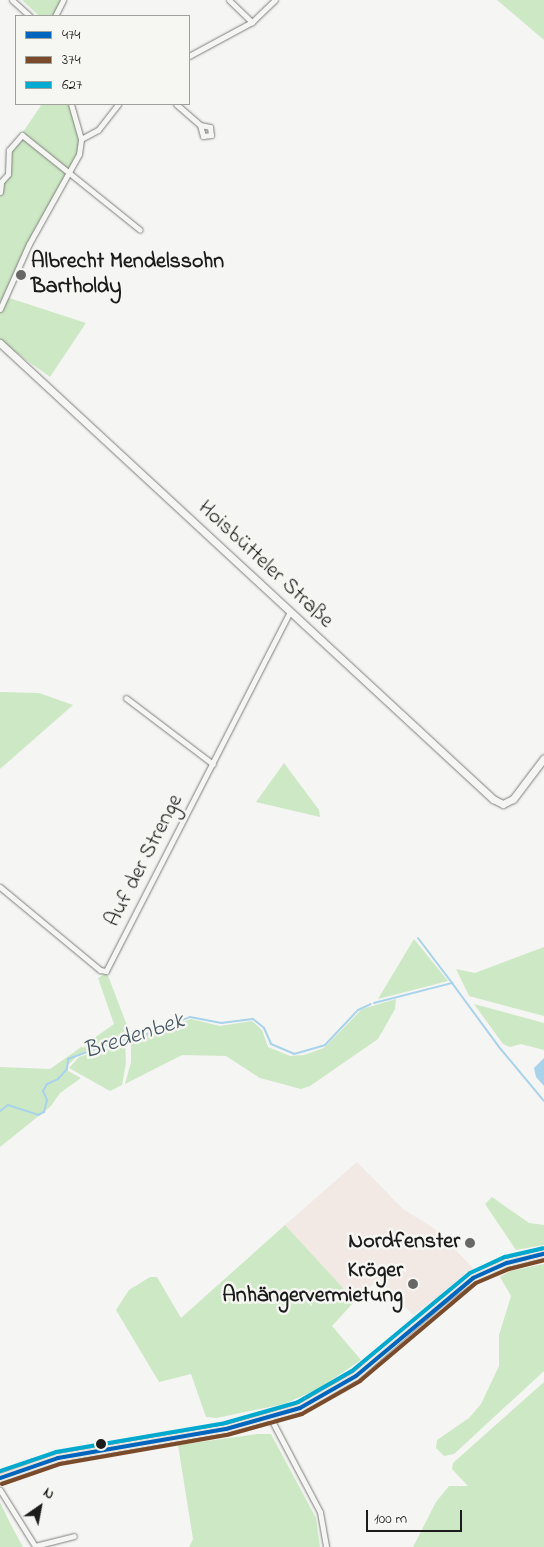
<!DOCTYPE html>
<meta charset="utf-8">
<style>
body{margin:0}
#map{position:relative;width:544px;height:1547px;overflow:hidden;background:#f5f5f3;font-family:"Indie Flower",sans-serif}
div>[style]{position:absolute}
.built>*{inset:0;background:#f2e8e4}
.green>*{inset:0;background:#cde8c4}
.water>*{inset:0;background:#a9d2eb}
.stream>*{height:2px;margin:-1px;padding:0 1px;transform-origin:1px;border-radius:1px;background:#a9d2eb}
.roads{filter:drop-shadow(0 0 1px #7e7e7d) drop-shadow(0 0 1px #7e7e7d)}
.street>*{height:5px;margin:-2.5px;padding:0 2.5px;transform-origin:2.5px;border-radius:2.5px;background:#f5f5f3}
.secondary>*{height:7px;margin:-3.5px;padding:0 3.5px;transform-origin:3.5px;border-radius:3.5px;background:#f5f5f3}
.primary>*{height:8px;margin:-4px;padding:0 4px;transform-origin:4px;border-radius:4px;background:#ece8df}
.bus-1>*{height:4px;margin:-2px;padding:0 2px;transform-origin:2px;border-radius:2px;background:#0065bd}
.bus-2>*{height:4px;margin:-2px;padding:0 2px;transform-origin:2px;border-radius:2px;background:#7a4b2a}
.bus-3>*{height:4px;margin:-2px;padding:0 2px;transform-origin:2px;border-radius:2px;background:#00a9ce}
.dots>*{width:14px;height:14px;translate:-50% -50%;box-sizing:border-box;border:2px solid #f6f6f2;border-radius:50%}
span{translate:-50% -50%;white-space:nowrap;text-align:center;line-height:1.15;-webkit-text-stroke:5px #f6f6f2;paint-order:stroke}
.poi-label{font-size:22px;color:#1c1c1c;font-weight:700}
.left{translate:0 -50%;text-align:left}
.right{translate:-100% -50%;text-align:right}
.street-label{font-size:22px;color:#1c1c1c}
.water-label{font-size:24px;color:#425663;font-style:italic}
.legend{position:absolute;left:15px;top:15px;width:175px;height:90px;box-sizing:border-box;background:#f6f6f2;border:1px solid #9f9f9c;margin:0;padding:6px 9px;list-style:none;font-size:15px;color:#1c1c1c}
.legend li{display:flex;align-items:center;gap:10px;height:25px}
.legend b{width:25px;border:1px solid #9f9f9c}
.north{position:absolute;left:15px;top:1482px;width:50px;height:50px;-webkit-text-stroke:4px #f6f6f2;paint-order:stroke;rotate:33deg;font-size:14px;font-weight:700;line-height:20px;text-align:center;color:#1c1c1c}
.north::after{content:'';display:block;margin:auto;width:18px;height:22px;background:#1c1c1c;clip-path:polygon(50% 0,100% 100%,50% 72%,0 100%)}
.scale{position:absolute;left:366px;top:1510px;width:96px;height:22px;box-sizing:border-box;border:2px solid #1c1c1c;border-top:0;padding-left:6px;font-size:15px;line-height:18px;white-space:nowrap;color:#1c1c1c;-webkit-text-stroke:4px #f6f6f2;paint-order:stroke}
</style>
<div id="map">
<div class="built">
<i style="clip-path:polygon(357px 1162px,403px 1209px,435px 1229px,473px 1268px,413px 1315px,379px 1279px,355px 1301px,285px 1225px)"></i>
</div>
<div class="green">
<i style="clip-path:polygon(22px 0,63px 0,55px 16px,39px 16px)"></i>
<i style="clip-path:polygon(497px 0,544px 0,544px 40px)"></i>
<i style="clip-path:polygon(42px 104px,71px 104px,81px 139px,79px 154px,29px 244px,6px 297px,86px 323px,50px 377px,0 341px,0 184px,6px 178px,8px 154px)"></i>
<i style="clip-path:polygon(0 692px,39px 693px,73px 705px,0 769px)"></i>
<i style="clip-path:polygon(284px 763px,319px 810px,320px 817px,256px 802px)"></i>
<i style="clip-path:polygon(414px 939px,448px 981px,378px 999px)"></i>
<i style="clip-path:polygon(544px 947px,544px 1016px,469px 996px,456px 969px,475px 973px)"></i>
<i style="clip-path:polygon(107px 973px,131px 1036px,126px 1041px,78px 1055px,68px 1065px,68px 1071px,81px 1078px,60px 1093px,51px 1106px,0 1147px,0 1067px,50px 1069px,114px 1024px,98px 978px)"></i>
<i style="clip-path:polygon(396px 999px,395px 1009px,378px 1039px,310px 1086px,301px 1089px,260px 1078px,226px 1056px,182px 1055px,125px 1084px,131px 1062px,131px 1040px,191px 1019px,220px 1026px,252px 1021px,262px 1030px,268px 1047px,290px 1056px,304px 1055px,324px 1048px,362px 1009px)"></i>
<i style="clip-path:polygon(474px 1004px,544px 1023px,544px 1050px,521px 1044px,510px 1047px,503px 1044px)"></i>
<i style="clip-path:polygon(125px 1042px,126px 1063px,122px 1085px,110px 1091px,69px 1068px,79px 1057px)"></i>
<i style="clip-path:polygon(492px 1197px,529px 1223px,544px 1225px,544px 1245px,516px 1250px,485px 1204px)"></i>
<i style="clip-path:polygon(285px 1225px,355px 1301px,332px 1326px,361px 1360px,318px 1389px,284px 1404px,216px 1418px,206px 1417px,191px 1374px,159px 1382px,116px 1310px,129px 1290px,150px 1277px,157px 1277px,181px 1318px)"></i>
<i style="clip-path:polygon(544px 1264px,544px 1371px,454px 1454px,444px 1456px,436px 1448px,437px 1440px,469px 1418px,481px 1404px,499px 1366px,499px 1335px,511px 1296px,500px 1277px,510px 1271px)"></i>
<i style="clip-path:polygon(544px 1382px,544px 1547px,413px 1547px,436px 1502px,449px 1486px,468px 1486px,452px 1469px,453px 1463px)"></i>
<i style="clip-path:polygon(257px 1434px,271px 1434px,316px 1518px,320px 1547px,189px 1547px,193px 1539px,178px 1445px)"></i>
<i style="clip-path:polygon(0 1502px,10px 1523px,23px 1547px,0 1547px)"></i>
</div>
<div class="water">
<i style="clip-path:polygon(544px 1058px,544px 1086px,536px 1077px,534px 1068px)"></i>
</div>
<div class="stream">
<i style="left:418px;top:938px;width:56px;rotate:52.9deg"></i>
<i style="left:374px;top:1003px;width:81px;rotate:-14.4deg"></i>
<i style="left:452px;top:983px;width:79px;rotate:53.7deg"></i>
<i style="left:499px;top:1047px;width:70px;rotate:50.2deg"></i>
<i style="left:0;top:1111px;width:10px;rotate:-37deg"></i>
<i style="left:8px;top:1105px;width:32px;rotate:18deg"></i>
<i style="left:38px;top:1115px;width:7px;rotate:-27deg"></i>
<i style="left:44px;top:1112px;width:12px;rotate:-76deg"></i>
<i style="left:47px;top:1100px;width:10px;rotate:-114deg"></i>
<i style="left:43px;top:1091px;width:8px;rotate:-60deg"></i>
<i style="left:47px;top:1084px;width:12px;rotate:-24deg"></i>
<i style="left:58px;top:1079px;width:13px;rotate:-48deg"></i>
<i style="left:67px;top:1069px;width:10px;rotate:-84deg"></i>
<i style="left:68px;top:1059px;width:44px;rotate:-20.1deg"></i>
<i style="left:109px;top:1044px;width:9px;rotate:-41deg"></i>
<i style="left:116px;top:1038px;width:7px;rotate:27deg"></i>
<i style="left:122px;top:1041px;width:17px;rotate:-13deg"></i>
<i style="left:139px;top:1037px;width:55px;rotate:-21.4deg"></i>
<i style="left:190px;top:1017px;width:32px;rotate:11deg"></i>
<i style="left:221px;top:1023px;width:32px;rotate:-7deg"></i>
<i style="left:253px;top:1019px;width:14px;rotate:39deg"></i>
<i style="left:264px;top:1028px;width:17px;rotate:66deg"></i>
<i style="left:271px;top:1044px;width:25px;rotate:23deg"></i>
<i style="left:294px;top:1054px;width:32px;rotate:-16deg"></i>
<i style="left:325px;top:1045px;width:48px;rotate:-46.7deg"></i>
<i style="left:358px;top:1010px;width:14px;rotate:-25deg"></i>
</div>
<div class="roads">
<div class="street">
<i style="left:12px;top:0;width:24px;rotate:42deg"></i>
<i style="left:229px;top:0;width:32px;rotate:44deg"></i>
<i style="left:55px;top:16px;width:18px;rotate:-63deg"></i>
<i style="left:189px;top:56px;width:72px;rotate:-28.4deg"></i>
<i style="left:252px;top:22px;width:32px;rotate:-44deg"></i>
<i style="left:176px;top:104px;width:32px;rotate:41deg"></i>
<i style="left:200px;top:125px;width:10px;rotate:11deg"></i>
<i style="left:210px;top:127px;width:8px;rotate:83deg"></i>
<i style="left:211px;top:135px;width:8px;rotate:173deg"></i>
<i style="left:203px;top:136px;width:11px;rotate:-105deg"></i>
<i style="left:81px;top:139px;width:19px;rotate:-28deg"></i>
<i style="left:98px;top:130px;width:33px;rotate:-52deg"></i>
<i style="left:0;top:183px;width:12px;rotate:-48deg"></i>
<i style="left:8px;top:174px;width:24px;rotate:-88deg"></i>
<i style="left:9px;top:150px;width:20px;rotate:-49deg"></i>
<i style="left:22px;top:135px;width:151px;rotate:38.8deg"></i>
<i style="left:0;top:192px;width:8px;rotate:-83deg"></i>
<i style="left:0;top:309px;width:71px;rotate:-66deg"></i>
<i style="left:29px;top:244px;width:103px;rotate:-60.9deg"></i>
<i style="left:79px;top:154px;width:15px;rotate:-82deg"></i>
<i style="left:81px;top:139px;width:36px;rotate:-106deg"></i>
<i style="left:126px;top:698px;width:109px;rotate:37.2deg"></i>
<i style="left:0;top:887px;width:130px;rotate:39.7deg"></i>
<i style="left:100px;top:970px;width:6px;rotate:9deg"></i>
<i style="left:106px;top:971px;width:403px;rotate:-62.9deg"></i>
<i style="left:271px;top:1419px;width:105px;rotate:62.2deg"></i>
<i style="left:320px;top:1512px;width:36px;rotate:80deg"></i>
<i style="left:0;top:1490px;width:66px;rotate:58deg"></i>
<i style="left:35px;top:1546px;width:40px;rotate:-14.4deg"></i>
</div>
<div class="secondary">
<i style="left:0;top:343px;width:672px;rotate:42.77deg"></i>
<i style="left:493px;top:799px;width:11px;rotate:27deg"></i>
<i style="left:503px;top:804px;width:11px;rotate:-27deg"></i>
<i style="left:513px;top:799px;width:51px;rotate:-52.9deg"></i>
</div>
<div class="primary">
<i style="left:0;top:1478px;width:61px;rotate:-19deg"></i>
<i style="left:58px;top:1458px;width:170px;rotate:-9.8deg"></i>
<i style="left:226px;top:1429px;width:77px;rotate:-15.8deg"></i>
<i style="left:300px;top:1408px;width:64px;rotate:-29.7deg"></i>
<i style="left:356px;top:1376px;width:114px;rotate:-41.1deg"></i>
<i style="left:442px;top:1301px;width:39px;rotate:-37deg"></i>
<i style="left:473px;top:1278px;width:37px;rotate:-24deg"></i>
<i style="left:507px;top:1263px;width:38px;rotate:-14deg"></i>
</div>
</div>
<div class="bus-1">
<i style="left:0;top:1478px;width:61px;rotate:-19deg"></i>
<i style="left:58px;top:1458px;width:170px;rotate:-9.8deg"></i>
<i style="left:226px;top:1429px;width:77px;rotate:-15.8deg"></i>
<i style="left:300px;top:1408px;width:64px;rotate:-29.7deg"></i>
<i style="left:356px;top:1376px;width:153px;rotate:-39.9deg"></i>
<i style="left:473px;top:1278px;width:37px;rotate:-24deg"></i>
<i style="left:507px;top:1263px;width:38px;rotate:-14deg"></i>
</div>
<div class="bus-2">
<i style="left:2px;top:1484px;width:61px;rotate:-19deg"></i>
<i style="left:60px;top:1464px;width:169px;rotate:-9.9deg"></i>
<i style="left:227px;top:1435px;width:78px;rotate:-15.6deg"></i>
<i style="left:302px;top:1414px;width:67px;rotate:-29.6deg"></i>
<i style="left:360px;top:1381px;width:152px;rotate:-40.2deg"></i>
<i style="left:476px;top:1283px;width:36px;rotate:-23deg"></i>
<i style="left:509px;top:1269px;width:36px;rotate:-14deg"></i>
</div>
<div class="bus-3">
<i style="left:0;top:1471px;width:59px;rotate:-18.7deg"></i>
<i style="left:56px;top:1452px;width:171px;rotate:-9.7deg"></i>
<i style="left:225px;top:1423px;width:76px;rotate:-16deg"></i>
<i style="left:298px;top:1402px;width:62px;rotate:-29.9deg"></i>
<i style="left:352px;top:1371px;width:153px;rotate:-39.7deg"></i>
<i style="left:470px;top:1273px;width:38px;rotate:-25deg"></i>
<i style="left:505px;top:1257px;width:39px;rotate:-13deg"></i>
</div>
<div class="dots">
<i style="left:21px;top:275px;background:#686867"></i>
<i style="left:470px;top:1243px;background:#686867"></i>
<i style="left:413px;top:1284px;background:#686867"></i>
<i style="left:101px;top:1444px;background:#1c1c1c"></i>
</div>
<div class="poi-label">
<span class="left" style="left:31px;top:275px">Albrecht Mendelssohn<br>Bartholdy</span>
<span class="right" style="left:460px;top:1243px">Nordfenster</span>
<span class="right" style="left:403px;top:1284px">Kröger<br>Anhängervermietung</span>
</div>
<div class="street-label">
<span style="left:265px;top:565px;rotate:43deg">Hoisbütteler Straße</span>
<span style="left:145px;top:861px;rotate:-63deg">Auf der Strenge</span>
</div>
<div class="water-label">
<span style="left:134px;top:1037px;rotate:-18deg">Bredenbek</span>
</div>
<ul class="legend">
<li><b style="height:6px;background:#0065bd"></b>474</li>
<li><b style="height:6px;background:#7a4b2a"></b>374</li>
<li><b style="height:6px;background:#00a9ce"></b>627</li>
</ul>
<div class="north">N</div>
<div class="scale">100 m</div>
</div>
